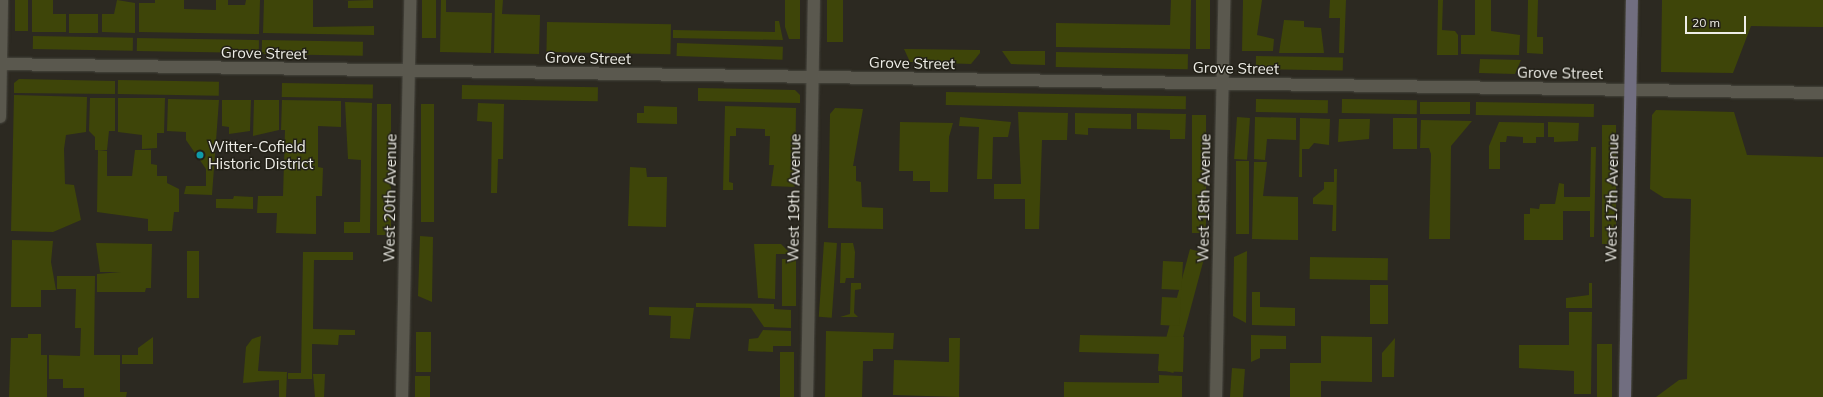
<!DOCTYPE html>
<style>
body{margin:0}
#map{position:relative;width:1823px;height:397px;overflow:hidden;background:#2c2921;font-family:Mulish,sans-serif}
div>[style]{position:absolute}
.green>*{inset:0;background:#3e4509;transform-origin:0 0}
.roads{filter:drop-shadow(0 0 1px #48473f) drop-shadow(0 0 1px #48473f)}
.street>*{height:12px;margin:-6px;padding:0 6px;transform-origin:6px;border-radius:6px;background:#5a584e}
.secondary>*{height:12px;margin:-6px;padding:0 6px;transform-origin:6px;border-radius:6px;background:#716e80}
.dots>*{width:11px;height:11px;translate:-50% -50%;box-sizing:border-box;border:2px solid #222017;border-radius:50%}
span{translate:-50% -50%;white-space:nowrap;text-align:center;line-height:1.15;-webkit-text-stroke:3px #222017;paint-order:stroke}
.street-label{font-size:15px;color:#eeede7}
.poi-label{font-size:15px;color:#eeede7}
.left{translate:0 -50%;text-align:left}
.scale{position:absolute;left:1685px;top:16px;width:61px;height:18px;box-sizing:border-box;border:2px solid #eeede7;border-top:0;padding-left:5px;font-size:12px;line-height:14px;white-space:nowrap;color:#eeede7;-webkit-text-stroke:3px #222017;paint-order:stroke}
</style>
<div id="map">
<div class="green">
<i style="left:15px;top:0;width:13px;height:31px"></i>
<i style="clip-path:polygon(32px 0,53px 0,53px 14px,66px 14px,66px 32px,32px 32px)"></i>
<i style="clip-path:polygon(117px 0,135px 3px,135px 33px,102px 32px,102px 14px,114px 14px)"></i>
<i style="clip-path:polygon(155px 0,184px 0,184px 9px,216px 10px,216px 0,228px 0,228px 5px,245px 5px,246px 0,260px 0,259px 34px,139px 32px,139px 3px,155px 3px)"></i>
<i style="clip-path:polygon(264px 0,313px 0,313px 27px,374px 26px,374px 35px,263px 33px)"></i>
<i style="clip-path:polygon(373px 0,373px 8px,348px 8px,348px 1px,342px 1px)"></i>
<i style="left:422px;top:0;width:14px;height:38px"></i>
<i style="clip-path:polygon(441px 0,446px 0,446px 12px,492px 13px,491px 53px,440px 52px)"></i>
<i style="clip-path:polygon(495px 0,503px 0,502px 14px,540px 15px,539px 54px,494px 53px)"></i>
<i style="clip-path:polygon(785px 0,800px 0,800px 39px,789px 39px,785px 27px)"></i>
<i style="left:827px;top:0;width:16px;height:42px"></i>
<i style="clip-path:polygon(1171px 0,1191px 0,1190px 49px,1056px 47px,1056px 23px,1170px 25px)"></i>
<i style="left:1196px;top:0;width:14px;height:49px"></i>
<i style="clip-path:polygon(1243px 0,1262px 0,1257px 35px,1274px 39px,1273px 51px,1242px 51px)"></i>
<i style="clip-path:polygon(1330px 0,1346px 0,1344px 53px,1339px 53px,1340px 18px,1329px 18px)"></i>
<i style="clip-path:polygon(1438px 0,1443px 0,1442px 30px,1455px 31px,1458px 35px,1458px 55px,1437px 55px)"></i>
<i style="clip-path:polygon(1475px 0,1491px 0,1491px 31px,1520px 35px,1519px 55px,1461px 54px,1461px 35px,1475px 35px)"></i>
<i style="clip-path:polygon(1528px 0,1538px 0,1537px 37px,1543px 37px,1543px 54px,1527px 53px)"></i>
<i style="clip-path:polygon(1662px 0,1823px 0,1823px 27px,1751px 26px,1733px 73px,1661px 72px)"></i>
<i style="left:69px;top:14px;width:29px;height:19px"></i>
<i style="clip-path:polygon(1284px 20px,1304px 21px,1304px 27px,1321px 28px,1324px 53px,1279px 53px)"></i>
<i style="clip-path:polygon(775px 21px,779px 21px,783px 40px,673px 38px,673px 30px,775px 32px)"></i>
<i style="left:547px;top:22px;width:124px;height:30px;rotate:1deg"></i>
<i style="left:33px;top:36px;width:100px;height:13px;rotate:1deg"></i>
<i style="left:137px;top:38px;width:122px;height:13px;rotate:1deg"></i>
<i style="left:262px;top:40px;width:101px;height:14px;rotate:1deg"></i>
<i style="left:677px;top:43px;width:106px;height:13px;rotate:2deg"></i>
<i style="clip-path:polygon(904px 49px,980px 50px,980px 53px,971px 64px,910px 62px)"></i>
<i style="clip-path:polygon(1002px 51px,1045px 51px,1045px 65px,1011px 64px)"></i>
<i style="left:1056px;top:52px;width:132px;height:15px;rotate:1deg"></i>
<i style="left:1256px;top:56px;width:87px;height:13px;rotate:1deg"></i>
<i style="clip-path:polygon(1480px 59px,1521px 60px,1515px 74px,1479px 73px)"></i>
<i style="clip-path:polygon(19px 79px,115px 81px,115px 94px,14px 93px,14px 83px)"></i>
<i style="left:118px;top:80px;width:101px;height:14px;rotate:1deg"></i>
<i style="left:282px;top:83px;width:91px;height:14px;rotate:1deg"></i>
<i style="left:462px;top:85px;width:136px;height:14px;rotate:1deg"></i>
<i style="clip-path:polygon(698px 88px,795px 90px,800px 95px,800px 103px,698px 101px)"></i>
<i style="left:946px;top:92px;width:240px;height:13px;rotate:1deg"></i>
<i style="clip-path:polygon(14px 95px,87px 97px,86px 132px,66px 135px,64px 149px,65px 184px,74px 185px,81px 220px,53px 232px,11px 231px)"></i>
<i style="clip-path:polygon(90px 98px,115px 98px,115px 131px,109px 131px,107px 150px,95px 150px,95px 137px,89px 131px)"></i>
<i style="clip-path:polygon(118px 98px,165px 98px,164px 133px,157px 133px,157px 148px,142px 149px,142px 135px,118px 132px)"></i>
<i style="clip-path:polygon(168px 99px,219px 100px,212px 195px,184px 194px,186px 186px,206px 186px,206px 169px,186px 140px,186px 132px,167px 131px)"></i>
<i style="left:1256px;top:99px;width:72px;height:13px;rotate:1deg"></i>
<i style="left:1342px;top:99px;width:75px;height:14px;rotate:1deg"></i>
<i style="clip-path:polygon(222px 100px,251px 100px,250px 131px,229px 134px,229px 127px,222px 126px)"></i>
<i style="clip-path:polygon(254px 100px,279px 100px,279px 130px,253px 136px)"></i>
<i style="clip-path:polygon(282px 100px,341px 101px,341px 127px,318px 126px,318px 167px,323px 168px,322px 196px,316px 196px,316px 234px,276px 233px,277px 213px,257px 213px,258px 196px,283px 196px,285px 130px,281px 130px)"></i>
<i style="clip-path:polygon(345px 102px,372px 103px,370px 233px,344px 233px,344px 222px,360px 222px,361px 160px,348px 159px)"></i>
<i style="left:1420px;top:102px;width:50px;height:12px"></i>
<i style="left:1476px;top:102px;width:118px;height:13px;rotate:1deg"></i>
<i style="clip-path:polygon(478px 103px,504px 104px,503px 159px,498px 159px,497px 193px,491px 193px,492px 122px,477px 121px)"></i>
<i style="left:377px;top:104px;width:14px;height:131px"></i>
<i style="left:421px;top:104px;width:13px;height:118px"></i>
<i style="clip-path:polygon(644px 106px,677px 107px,677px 124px,637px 123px,637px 113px,644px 113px)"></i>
<i style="clip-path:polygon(725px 106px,796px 108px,795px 187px,771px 186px,774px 165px,769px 165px,770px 136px,765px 136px,765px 129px,736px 128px,736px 136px,730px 136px,729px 182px,733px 183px,733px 190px,723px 190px)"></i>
<i style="clip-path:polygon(835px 108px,863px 109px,853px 166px,856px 166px,856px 181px,861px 182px,862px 207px,883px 208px,883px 229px,828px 228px,830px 114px)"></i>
<i style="clip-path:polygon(1656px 110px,1734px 112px,1747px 155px,1823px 157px,1823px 397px,1656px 397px,1679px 380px,1687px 379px,1691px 199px,1664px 198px,1650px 189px,1652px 115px)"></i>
<i style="clip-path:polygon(1018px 112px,1068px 113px,1067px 140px,1042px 140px,1039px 229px,1025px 229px,1025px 199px,994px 199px,994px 184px,1021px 184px)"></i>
<i style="clip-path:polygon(1075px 113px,1131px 114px,1131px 129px,1088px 128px,1088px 135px,1075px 134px)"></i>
<i style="clip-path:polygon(1137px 113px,1186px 114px,1185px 139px,1170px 139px,1170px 130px,1137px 129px)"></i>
<i style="left:1192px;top:115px;width:14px;height:118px"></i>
<i style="clip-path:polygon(960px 117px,1011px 122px,1008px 137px,993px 137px,992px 179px,977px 179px,979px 127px,959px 126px)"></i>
<i style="left:1237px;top:117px;width:13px;height:42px;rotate:4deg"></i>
<i style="clip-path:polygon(1255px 117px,1296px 118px,1296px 140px,1267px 139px,1265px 160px,1254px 159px)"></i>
<i style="clip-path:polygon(1300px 118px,1330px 119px,1329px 145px,1314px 143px,1309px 149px,1302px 149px,1302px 177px,1299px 177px)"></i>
<i style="left:1393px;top:118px;width:24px;height:31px"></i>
<i style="clip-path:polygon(1339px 119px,1370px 119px,1369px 139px,1338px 142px)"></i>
<i style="clip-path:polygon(1421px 120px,1472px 121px,1451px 146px,1450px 239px,1429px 239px,1431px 154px,1429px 148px,1420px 148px)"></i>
<i style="clip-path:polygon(900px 122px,953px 123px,949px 137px,948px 192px,930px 192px,930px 181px,913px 181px,913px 171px,899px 171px)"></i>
<i style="clip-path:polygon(1499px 122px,1544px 123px,1544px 137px,1536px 137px,1536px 143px,1523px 143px,1523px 137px,1507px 136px,1506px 142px,1500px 142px,1500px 169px,1489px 169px,1489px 146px)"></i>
<i style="clip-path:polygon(1548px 122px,1579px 123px,1578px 141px,1554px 142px,1554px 137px,1548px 137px)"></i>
<i style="left:1602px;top:125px;width:14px;height:119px"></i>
<i style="clip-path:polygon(1591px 147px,1596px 147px,1594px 237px,1590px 237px,1590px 211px,1563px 211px,1563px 240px,1524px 240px,1524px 214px,1530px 214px,1530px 208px,1539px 209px,1540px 204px,1555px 204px,1559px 183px,1564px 184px,1564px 197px,1590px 197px)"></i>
<i style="clip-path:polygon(98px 150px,107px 151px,107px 176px,132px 176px,135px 150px,151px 150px,151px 164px,157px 165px,157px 176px,167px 176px,167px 183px,179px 189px,179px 212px,174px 212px,172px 231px,148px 231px,148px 219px,97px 212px)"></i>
<i style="left:1236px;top:161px;width:13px;height:73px"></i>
<i style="clip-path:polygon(1254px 162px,1267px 162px,1263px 196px,1298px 197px,1298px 240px,1252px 239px)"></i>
<i style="clip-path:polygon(630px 167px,646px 168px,647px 177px,667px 177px,666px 227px,628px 226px)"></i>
<i style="clip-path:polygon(1334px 169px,1337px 169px,1336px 231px,1332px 231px,1333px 205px,1313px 204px,1313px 198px,1324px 189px,1324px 182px,1334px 182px)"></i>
<i style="clip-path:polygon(234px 196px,253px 197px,253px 209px,216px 208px,216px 199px,233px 199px)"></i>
<i style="clip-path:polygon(420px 236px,433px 237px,432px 302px,418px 296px)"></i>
<i style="clip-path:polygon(12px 240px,53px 241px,51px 262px,56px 290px,41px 290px,41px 307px,11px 307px)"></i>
<i style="left:824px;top:242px;width:13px;height:75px;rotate:4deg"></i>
<i style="clip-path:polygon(96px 243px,152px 244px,151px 288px,146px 288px,145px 292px,97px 292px,97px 274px,121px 272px,100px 272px)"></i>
<i style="clip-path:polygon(841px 243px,853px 243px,855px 252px,854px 278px,846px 278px,845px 283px,840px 283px)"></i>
<i style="clip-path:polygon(754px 244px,781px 244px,791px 254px,776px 254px,775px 299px,758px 298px)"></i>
<i style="left:1190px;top:249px;width:16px;height:124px;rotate:15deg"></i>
<i style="left:187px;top:251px;width:12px;height:47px"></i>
<i style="clip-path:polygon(1247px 251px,1246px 323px,1233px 316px,1234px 257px)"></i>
<i style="clip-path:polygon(303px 252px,353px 252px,353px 260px,314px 260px,313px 329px,355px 330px,355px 335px,339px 335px,338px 345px,312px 344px,312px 379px,288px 379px,288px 373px,301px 373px)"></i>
<i style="left:1310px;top:257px;width:78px;height:22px;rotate:1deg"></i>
<i style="left:782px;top:259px;width:14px;height:47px"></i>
<i style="left:1163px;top:261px;width:20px;height:28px;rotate:3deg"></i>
<i style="clip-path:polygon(57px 276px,95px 276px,94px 355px,120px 355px,120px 392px,127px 392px,126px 397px,84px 397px,84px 388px,63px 388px,63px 379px,49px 379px,49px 355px,80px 356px,81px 328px,75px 328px,76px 289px,57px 289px)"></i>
<i style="clip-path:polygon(851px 283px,861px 283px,861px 289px,855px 290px,854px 313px,858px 317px,840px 317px,850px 314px)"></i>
<i style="clip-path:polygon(1589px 283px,1592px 283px,1592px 308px,1566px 308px,1566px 298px,1589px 295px)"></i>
<i style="left:1370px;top:285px;width:18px;height:39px"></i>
<i style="clip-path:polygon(1252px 292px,1260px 292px,1260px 307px,1295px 308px,1295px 326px,1252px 325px)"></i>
<i style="left:1162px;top:297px;width:19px;height:28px;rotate:3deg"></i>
<i style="clip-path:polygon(696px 303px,774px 304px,774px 309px,791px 310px,791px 328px,764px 327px,751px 308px,696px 307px)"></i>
<i style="clip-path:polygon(649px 307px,694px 308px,690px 339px,670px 338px,671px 316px,649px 315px)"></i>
<i style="clip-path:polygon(1569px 312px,1592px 312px,1591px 394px,1574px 394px,1574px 371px,1519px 368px,1519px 345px,1569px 345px)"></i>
<i style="clip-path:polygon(763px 330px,791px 331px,791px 346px,773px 346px,773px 352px,748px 351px,749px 339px,758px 338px)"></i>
<i style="clip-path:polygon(826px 331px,894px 333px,893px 349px,873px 349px,873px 361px,863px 361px,862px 397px,825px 397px)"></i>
<i style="left:416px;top:332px;width:15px;height:40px"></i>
<i style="clip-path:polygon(28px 334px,41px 334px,41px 355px,47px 355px,47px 397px,9px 397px,11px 338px,28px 338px)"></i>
<i style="clip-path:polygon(1080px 335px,1184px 337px,1183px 372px,1158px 371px,1159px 354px,1079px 352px)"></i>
<i style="clip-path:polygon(1251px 335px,1286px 336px,1286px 349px,1260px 349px,1260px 358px,1251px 362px)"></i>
<i style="clip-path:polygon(261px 336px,258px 371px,287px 372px,286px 397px,279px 397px,279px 380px,243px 383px,246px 347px,252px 339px)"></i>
<i style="clip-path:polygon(1321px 336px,1372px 337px,1372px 382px,1321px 381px,1321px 397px,1290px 397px,1290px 363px,1321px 363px)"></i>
<i style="clip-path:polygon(153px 337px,153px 364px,122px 364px,122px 355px,138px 355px,138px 348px)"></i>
<i style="clip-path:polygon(949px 338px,960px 338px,959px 397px,893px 395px,894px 360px,949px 362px)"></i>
<i style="clip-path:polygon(1395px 338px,1394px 377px,1382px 377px,1382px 353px)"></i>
<i style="left:1597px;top:344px;width:15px;height:53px"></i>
<i style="left:780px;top:352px;width:14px;height:45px"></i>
<i style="left:1232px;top:368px;width:13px;height:29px;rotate:4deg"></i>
<i style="clip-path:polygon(313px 374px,325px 374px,324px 397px,315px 397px)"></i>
<i style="clip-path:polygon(1159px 375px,1182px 376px,1182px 397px,1064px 397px,1064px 382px,1159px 383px)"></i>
<i style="left:415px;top:376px;width:15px;height:21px"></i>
</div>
<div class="roads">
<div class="street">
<i style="left:0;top:64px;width:1823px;rotate:0.91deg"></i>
<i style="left:0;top:117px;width:117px;rotate:-89deg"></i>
<i style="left:402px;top:397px;width:397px;rotate:-88.8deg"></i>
<i style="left:807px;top:397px;width:397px;rotate:-89deg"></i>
<i style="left:1216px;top:397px;width:397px;rotate:-88.8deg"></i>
</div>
<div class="secondary">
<i style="left:1625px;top:397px;width:397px;rotate:-89deg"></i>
</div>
</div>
<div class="dots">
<i style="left:200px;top:155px;background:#0f9aa8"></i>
</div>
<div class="street-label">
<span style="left:264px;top:53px;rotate:1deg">Grove Street</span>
<span style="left:588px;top:58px;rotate:1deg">Grove Street</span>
<span style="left:912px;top:63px;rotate:1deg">Grove Street</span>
<span style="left:1236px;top:68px;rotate:1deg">Grove Street</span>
<span style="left:1560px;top:73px;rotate:1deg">Grove Street</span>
<span style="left:390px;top:198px;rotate:-89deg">West 20th Avenue</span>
<span style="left:794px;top:198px;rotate:-89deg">West 19th Avenue</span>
<span style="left:1204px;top:198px;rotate:-89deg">West 18th Avenue</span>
<span style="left:1612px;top:198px;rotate:-89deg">West 17th Avenue</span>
</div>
<div class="poi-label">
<span class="left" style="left:208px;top:155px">Witter-Cofield<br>Historic District</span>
</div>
<div class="scale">20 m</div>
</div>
